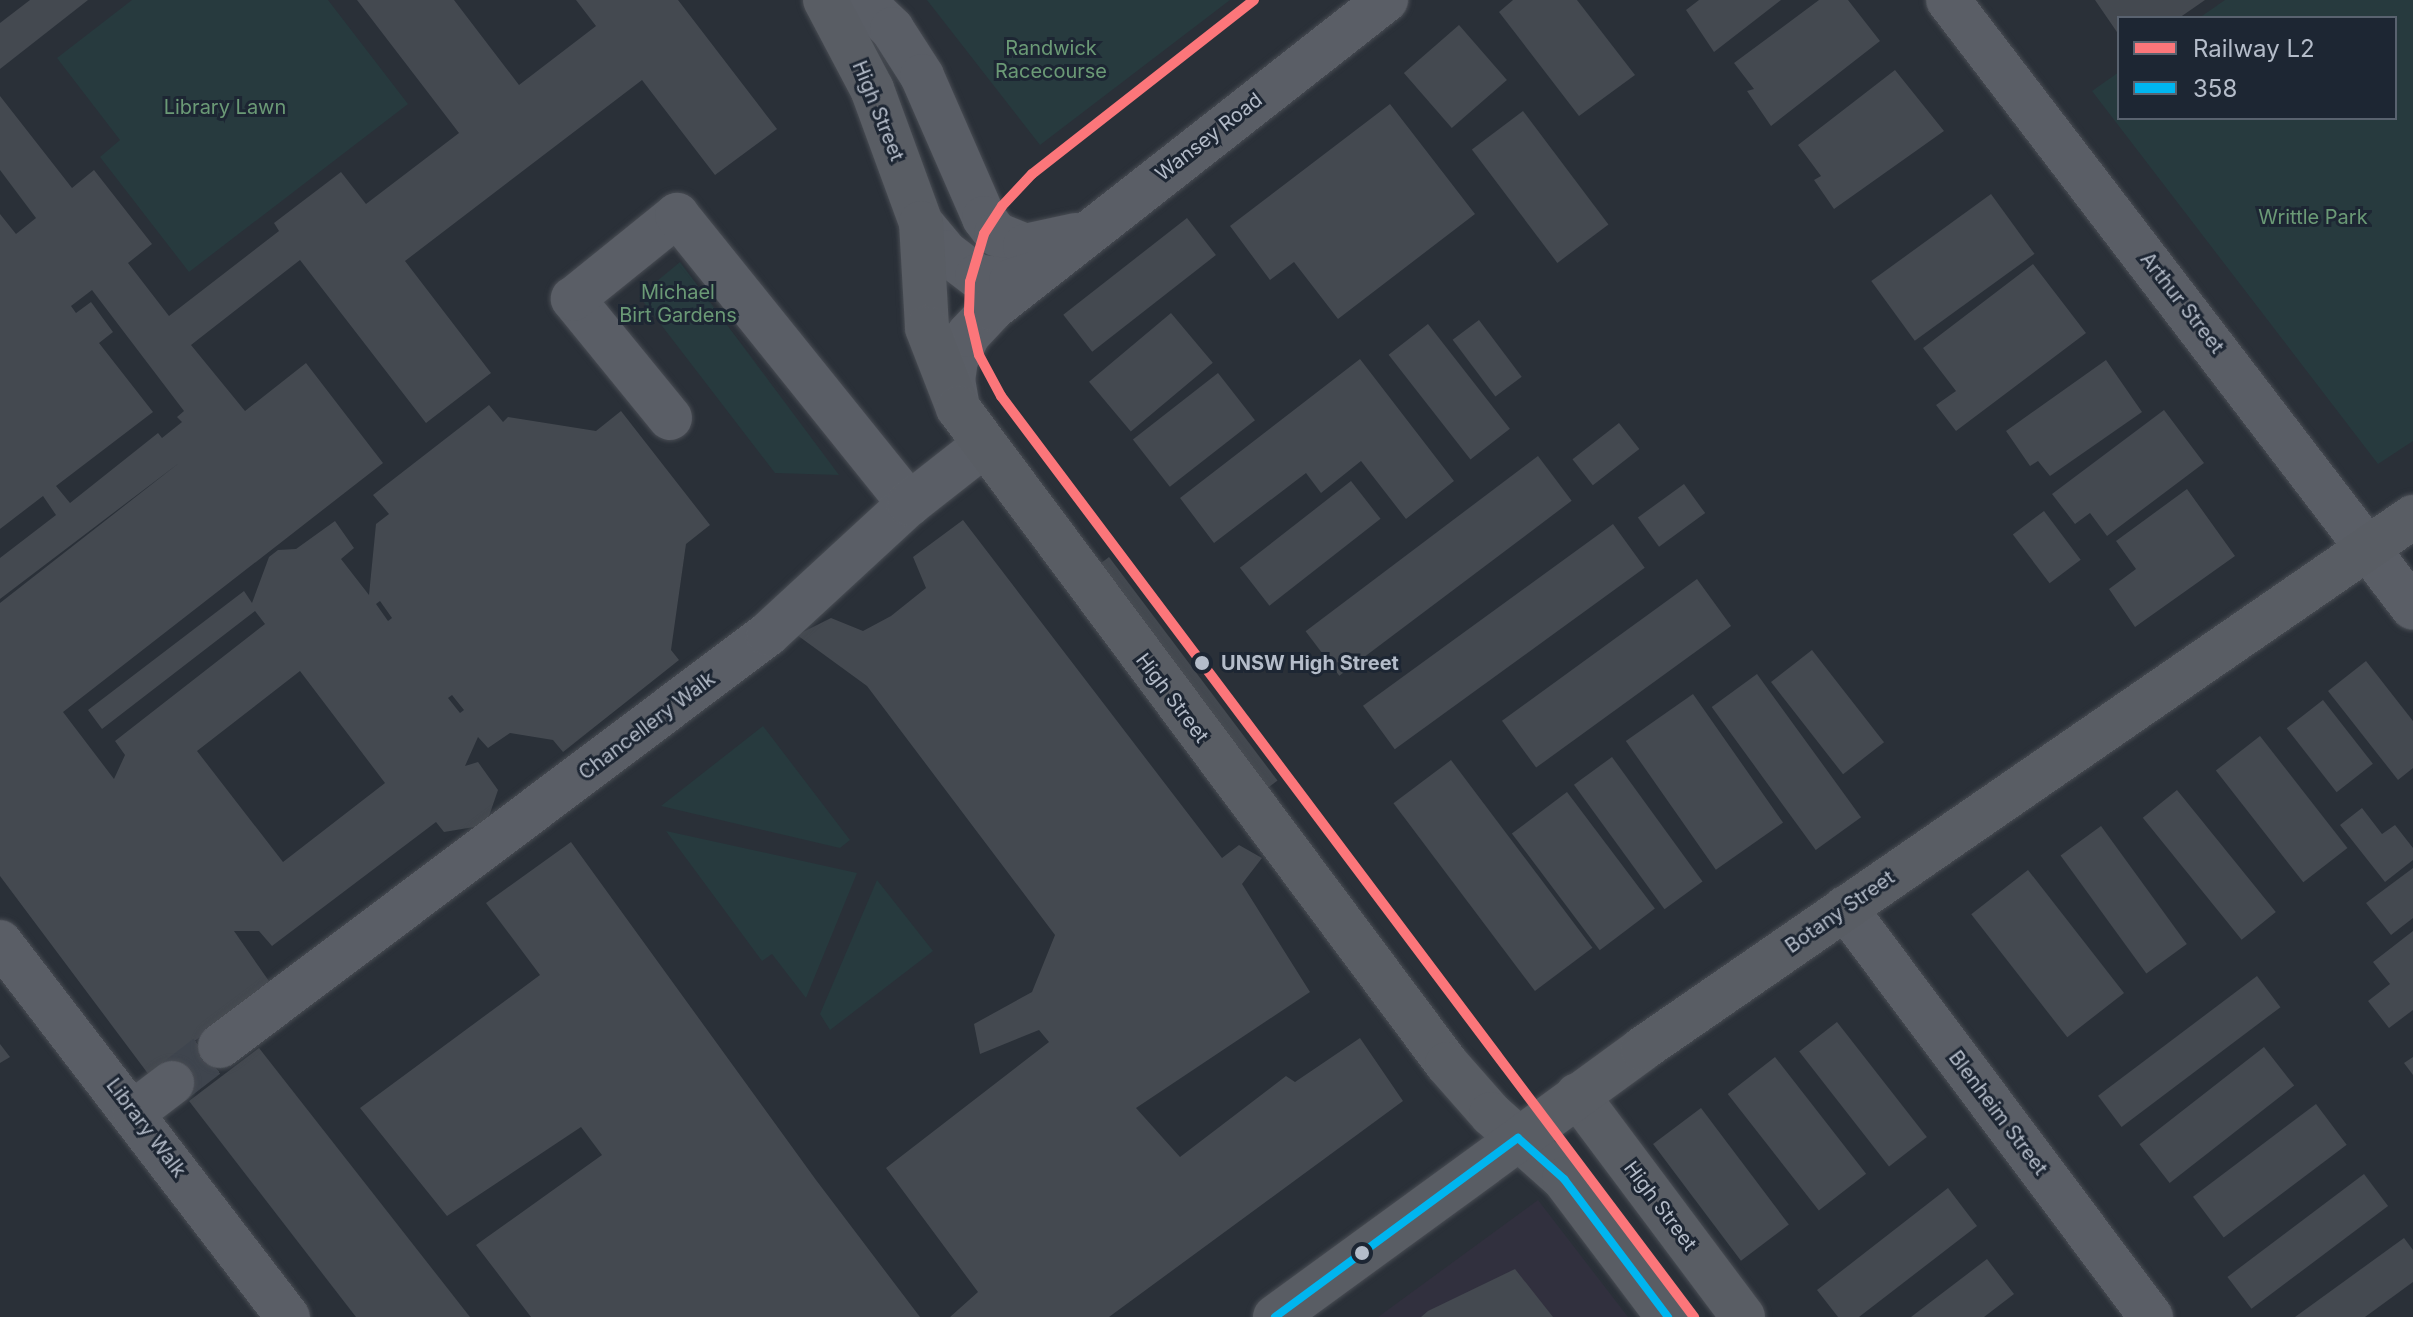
<!DOCTYPE html>
<style>
body{margin:0}
#map{position:relative;width:2413px;height:1317px;overflow:hidden;background:#2a3038;font-family:Inter,sans-serif}
div>[style]{position:absolute}
.medical>*{inset:0;background:#31303e}
.green>*{inset:0;background:#273a3e}
.building>*{inset:0;background:#444950;transform-origin:0 0}
.street-tunnel>*{height:44px;margin-top:-22px;transform-origin:0;background:repeating-linear-gradient(90deg,#3f454e 0 44px,transparent 0 66px)}
.roads{filter:drop-shadow(0 0 2px #484c53) drop-shadow(0 0 2px #484c53)}
.street>*{height:44px;margin:-22px;padding:0 22px;transform-origin:22px;border-radius:22px;background:#5a5e66}
.secondary>*{height:44px;margin:-22px;padding:0 22px;transform-origin:22px;border-radius:22px;background:#595d64}
.bus-1>*{height:8px;margin:-4px;padding:0 4px;transform-origin:4px;border-radius:4px;background:#00b5ef}
.rail-1>*{height:10px;margin:-5px;padding:0 5px;transform-origin:5px;border-radius:5px;background:#fc767a}
.dots>*{width:22px;height:22px;translate:-50% -50%;box-sizing:border-box;border:4px solid #1d2633;border-radius:50%}
span{translate:-50% -50%;white-space:nowrap;text-align:center;line-height:1.15;-webkit-text-stroke:6px #1d2633;paint-order:stroke}
.park-label{font-size:20px;color:#6b9a76}
.street-label{font-size:20px;color:#b4bcc9}
.stop-label{font-size:20px;color:#b4bcc9;font-weight:700}
.left{translate:0 -50%;text-align:left}
.legend{position:absolute;left:2117px;top:16px;width:280px;height:104px;box-sizing:border-box;background:#1d2633;border:2px solid #59626f;margin:0;padding:10px 14px;list-style:none;font-size:24px;color:#b4bcc9}
.legend li{display:flex;align-items:center;gap:16px;height:40px}
.legend b{width:40px;border:2px solid #59626f}
</style>
<div id="map">
<div class="medical">
<i style="clip-path:polygon(1538px 1200px,1628px 1317px,1378px 1317px)"></i>
</div>
<div class="green">
<i style="clip-path:polygon(132px 0,328px 0,408px 104px,189px 272px,100px 157px,120px 140px,57px 58px)"></i>
<i style="clip-path:polygon(927px 0,1230px 0,1040px 145px)"></i>
<i style="clip-path:polygon(2225px 0,2413px 0,2413px 441px,2378px 464px,2092px 91px,2119px 72px,2119px 118px,2395px 118px,2395px 18px,2199px 18px)"></i>
<i style="clip-path:polygon(680px 262px,839px 475px,775px 473px,639px 296px)"></i>
<i style="clip-path:polygon(763px 726px,850px 840px,840px 848px,661px 806px)"></i>
<i style="clip-path:polygon(666px 831px,857px 873px,806px 998px,772px 954px,762px 961px)"></i>
<i style="clip-path:polygon(877px 880px,933px 951px,830px 1030px,820px 1014px)"></i>
</div>
<div class="building">
<i style="clip-path:polygon(30px 0,88px 0,0 69px,0 23px)"></i>
<i style="clip-path:polygon(evenodd,357px 0,454px 0,519px 85px,596px 26px,576px 0,678px 0,777px 129px,715px 175px,642px 80px,405px 261px,491px 373px,426px 423px,300px 260px,191px 345px,245px 411px,306px 363px,383px 463px,63px 712px,114px 779px,125px 755px,115px 741px,265px 624px,255px 611px,102px 729px,88px 710px,244px 591px,252px 603px,269px 557px,278px 550px,296px 549px,335px 521px,354px 548px,341px 559px,369px 595px,376px 524px,389px 514px,373px 495px,489px 405px,503px 422px,508px 417px,596px 431px,621px 411px,710px 525px,686px 544px,671px 650px,679px 660px,563px 752px,553px 740px,510px 733px,488px 748px,478px 737px,465px 766px,478px 762px,498px 790px,486px 825px,444px 832px,436px 822px,272px 946px,259px 931px,234px 931px,271px 984px,149px 1075px,0 876px,0 603px,179px 463px,0 599px,0 558px,56px 515px,43px 496px,0 529px,0 214px,16px 234px,36px 218px,0 170px,0 96px,72px 188px,94px 170px,152px 244px,128px 263px,169px 316px,279px 231px,274px 223px,341px 172px,366px 204px,459px 133px,357px 0,92px 290px,184px 411px,177px 417px,182px 422px,162px 438px,158px 433px,70px 503px,56px 486px,153px 412px,99px 343px,113px 332px,91px 302px,76px 313px,71px 306px,92px 290px,357px 0,380px 601px,392px 618px,388px 621px,376px 604px,380px 601px,357px 0,300px 671px,385px 783px,283px 862px,197px 751px,300px 671px,357px 0,452px 695px,464px 710px,460px 713px,448px 698px,452px 695px)"></i>
<i style="clip-path:polygon(1513px 0,1577px 0,1635px 75px,1579px 116px,1499px 12px)"></i>
<i style="clip-path:polygon(1699px 0,1781px 0,1714px 52px,1686px 10px)"></i>
<i style="clip-path:polygon(1819px 0,1848px 0,1880px 41px,1771px 126px,1747px 91px,1754px 89px,1734px 63px)"></i>
<i style="clip-path:polygon(2095px 0,2205px 0,2179px 18px,2119px 18px,2119px 35px)"></i>
<i style="left:1459px;top:25px;width:73px;height:73px;rotate:49deg"></i>
<i style="clip-path:polygon(1895px 70px,1944px 131px,1834px 209px,1814px 180px,1821px 176px,1798px 145px)"></i>
<i style="clip-path:polygon(1390px 104px,1475px 214px,1338px 319px,1294px 262px,1270px 280px,1230px 226px)"></i>
<i style="left:1523px;top:111px;width:142px;height:64px;rotate:53deg"></i>
<i style="left:1991px;top:194px;width:74px;height:148px;rotate:54deg"></i>
<i style="left:1187px;top:218px;width:47px;height:157px;rotate:52deg"></i>
<i style="clip-path:polygon(2033px 264px,2086px 333px,1956px 431px,1936px 405px,1956px 391px,1923px 348px)"></i>
<i style="left:1171px;top:313px;width:65px;height:107px;rotate:50deg"></i>
<i style="left:1479px;top:320px;width:71px;height:33px;rotate:53deg"></i>
<i style="left:1428px;top:324px;width:133px;height:50px;rotate:52deg"></i>
<i style="clip-path:polygon(1360px 359px,1454px 481px,1406px 519px,1361px 461px,1321px 493px,1306px 473px,1214px 543px,1180px 498px)"></i>
<i style="clip-path:polygon(2106px 360px,2142px 412px,2050px 476px,2038px 461px,2030px 466px,2006px 431px)"></i>
<i style="left:1218px;top:373px;width:60px;height:108px;rotate:52deg"></i>
<i style="clip-path:polygon(2164px 410px,2204px 463px,2107px 536px,2090px 513px,2075px 524px,2052px 494px)"></i>
<i style="left:1619px;top:423px;width:33px;height:59px;rotate:52deg"></i>
<i style="left:1538px;top:456px;width:56px;height:291px;rotate:53deg"></i>
<i style="left:1351px;top:481px;width:48px;height:141px;rotate:52deg"></i>
<i style="left:1684px;top:484px;width:36px;height:57px;rotate:54deg"></i>
<i style="clip-path:polygon(2187px 489px,2235px 556px,2135px 627px,2109px 589px,2136px 569px,2116px 541px)"></i>
<i style="left:2044px;top:511px;width:61px;height:39px;rotate:53deg"></i>
<i style="clip-path:polygon(963px 520px,1222px 858px,1239px 845px,1262px 858px,1242px 884px,1310px 992px,1136px 1108px,1180px 1157px,1286px 1076px,1295px 1082px,1360px 1038px,1403px 1101px,1109px 1317px,950px 1317px,978px 1292px,886px 1168px,1049px 1042px,1039px 1030px,980px 1054px,974px 1024px,1032px 992px,1055px 935px,867px 686px,797px 635px,831px 618px,863px 631px,891px 616px,926px 588px,913px 557px)"></i>
<i style="left:1613px;top:524px;width:54px;height:309px;rotate:54deg"></i>
<i style="left:1109px;top:557px;width:280px;height:24px;rotate:53deg"></i>
<i style="left:1697px;top:579px;width:58px;height:241px;rotate:54deg"></i>
<i style="left:1812px;top:650px;width:117px;height:52px;rotate:52deg"></i>
<i style="clip-path:polygon(2366px 661px,2413px 721px,2413px 768px,2398px 780px,2328px 691px)"></i>
<i style="left:1757px;top:674px;width:177px;height:56px;rotate:54deg"></i>
<i style="left:1693px;top:694px;width:157px;height:82px;rotate:55deg"></i>
<i style="left:2323px;top:700px;width:81px;height:46px;rotate:52deg"></i>
<i style="left:2260px;top:736px;width:142px;height:56px;rotate:52deg"></i>
<i style="left:1612px;top:757px;width:154px;height:47px;rotate:54deg"></i>
<i style="left:1451px;top:760px;width:235px;height:72px;rotate:53deg"></i>
<i style="left:2177px;top:790px;width:157px;height:44px;rotate:51deg"></i>
<i style="left:1567px;top:792px;width:146px;height:69px;rotate:53deg"></i>
<i style="clip-path:polygon(2362px 808px,2382px 834px,2395px 825px,2413px 848px,2413px 860px,2385px 882px,2340px 825px)"></i>
<i style="left:2101px;top:826px;width:146px;height:50px;rotate:54deg"></i>
<i style="clip-path:polygon(571px 842px,816px 1180px,920px 1317px,531px 1317px,476px 1245px,602px 1155px,581px 1127px,447px 1216px,360px 1108px,540px 975px,486px 903px)"></i>
<i style="clip-path:polygon(2413px 868px,2413px 918px,2391px 935px,2366px 903px)"></i>
<i style="left:2028px;top:870px;width:156px;height:72px;rotate:52deg"></i>
<i style="clip-path:polygon(2413px 931px,2413px 1010px,2389px 1028px,2368px 1001px,2390px 984px,2373px 962px)"></i>
<i style="left:2257px;top:976px;width:39px;height:199px;rotate:53deg"></i>
<i style="left:1837px;top:1022px;width:146px;height:48px;rotate:52deg"></i>
<i style="clip-path:polygon(0 1044px,10px 1057px,0 1063px)"></i>
<i style="left:2264px;top:1047px;width:49px;height:158px;rotate:52deg"></i>
<i style="clip-path:polygon(259px 1048px,470px 1317px,356px 1317px,189px 1101px)"></i>
<i style="left:1775px;top:1057px;width:148px;height:60px;rotate:52deg"></i>
<i style="clip-path:polygon(2413px 1057px,2413px 1075px,2404px 1063px)"></i>
<i style="left:2316px;top:1104px;width:51px;height:154px;rotate:53deg"></i>
<i style="left:1701px;top:1108px;width:146px;height:60px;rotate:53deg"></i>
<i style="left:2364px;top:1174px;width:40px;height:171px;rotate:53deg"></i>
<i style="clip-path:polygon(1948px 1188px,1977px 1226px,1859px 1317px,1838px 1317px,1817px 1290px)"></i>
<i style="clip-path:polygon(2404px 1238px,2413px 1250px,2413px 1282px,2365px 1317px,2295px 1317px)"></i>
<i style="clip-path:polygon(1987px 1259px,2014px 1294px,1984px 1317px,1911px 1317px)"></i>
<i style="clip-path:polygon(1515px 1269px,1553px 1317px,1421px 1317px,1428px 1311px)"></i>
</div>
<div class="street-tunnel">
<i style="left:172px;top:1083px;width:61px;rotate:-37.6deg"></i>
</div>
<div class="roads">
<div class="street">
<i style="left:862px;top:0;width:42px;rotate:44deg"></i>
<i style="left:892px;top:29px;width:56px;rotate:57.4deg"></i>
<i style="left:922px;top:76px;width:155px;rotate:66.4deg"></i>
<i style="left:984px;top:218px;width:20px;rotate:53deg"></i>
<i style="left:996px;top:234px;width:31px;rotate:22deg"></i>
<i style="left:1025px;top:246px;width:52px;rotate:-12.2deg"></i>
<i style="left:1948px;top:0;width:765px;rotate:52.59deg"></i>
<i style="left:921px;top:223px;width:38px;rotate:50deg"></i>
<i style="left:945px;top:252px;width:40px;rotate:37deg"></i>
<i style="left:977px;top:276px;width:34px;rotate:8deg"></i>
<i style="left:1011px;top:281px;width:23px;rotate:-18deg"></i>
<i style="left:958px;top:408px;width:27px;rotate:-100deg"></i>
<i style="left:953px;top:381px;width:21px;rotate:-82deg"></i>
<i style="left:956px;top:360px;width:28px;rotate:-64deg"></i>
<i style="left:968px;top:335px;width:35px;rotate:-47deg"></i>
<i style="left:992px;top:309px;width:501px;rotate:-38.11deg"></i>
<i style="left:670px;top:418px;width:154px;rotate:-129.2deg"></i>
<i style="left:573px;top:299px;width:134px;rotate:-38.9deg"></i>
<i style="left:677px;top:215px;width:371px;rotate:51.2deg"></i>
<i style="left:1845px;top:908px;width:511px;rotate:53.2deg"></i>
<i style="left:0;top:942px;width:473px;rotate:52.5deg"></i>
<i style="left:220px;top:1046px;width:686px;rotate:-36.94deg"></i>
<i style="left:768px;top:634px;width:192px;rotate:-42.7deg"></i>
<i style="left:909px;top:504px;width:94px;rotate:-38.1deg"></i>
<i style="left:134px;top:1112px;width:48px;rotate:-37.3deg"></i>
</div>
<div class="secondary">
<i style="left:825px;top:0;width:101px;rotate:62.2deg"></i>
<i style="left:872px;top:89px;width:143px;rotate:69.9deg"></i>
<i style="left:921px;top:223px;width:105px;rotate:86.7deg"></i>
<i style="left:927px;top:328px;width:86px;rotate:68.8deg"></i>
<i style="left:958px;top:408px;width:818px;rotate:53.3deg"></i>
<i style="left:1447px;top:1064px;width:67px;rotate:48.7deg"></i>
<i style="left:1491px;top:1114px;width:98px;rotate:41.7deg"></i>
<i style="left:1564px;top:1179px;width:173px;rotate:53deg"></i>
<i style="left:1577px;top:1095px;width:277px;rotate:53.2deg"></i>
<i style="left:1275px;top:1317px;width:454px;rotate:-36.1deg"></i>
<i style="left:1642px;top:1049px;width:937px;rotate:-34.61deg"></i>
</div>
</div>
<div class="bus-1">
<i style="left:1275px;top:1317px;width:302px;rotate:-36.4deg"></i>
<i style="left:1518px;top:1138px;width:62px;rotate:41.7deg"></i>
<i style="left:1564px;top:1179px;width:173px;rotate:53deg"></i>
</div>
<div class="rail-1">
<i style="left:1254px;top:0;width:282px;rotate:141.9deg"></i>
<i style="left:1032px;top:174px;width:44px;rotate:133.2deg"></i>
<i style="left:1002px;top:206px;width:33px;rotate:123deg"></i>
<i style="left:984px;top:234px;width:50px;rotate:106.3deg"></i>
<i style="left:970px;top:282px;width:31px;rotate:92deg"></i>
<i style="left:969px;top:313px;width:43px;rotate:76.6deg"></i>
<i style="left:979px;top:355px;width:47px;rotate:61.8deg"></i>
<i style="left:1001px;top:396px;width:1153px;rotate:53.04deg"></i>
</div>
<div class="dots">
<i style="left:1202px;top:663px;background:#b4bcc9"></i>
<i style="left:1362px;top:1253px;background:#b4bcc9"></i>
</div>
<div class="park-label">
<span style="left:1051px;top:60px">Randwick<br>Racecourse</span>
<span style="left:225px;top:107px">Library Lawn</span>
<span style="left:2313px;top:217px">Writtle Park</span>
<span style="left:678px;top:304px">Michael<br>Birt Gardens</span>
</div>
<div class="street-label">
<span style="left:878px;top:111px;rotate:68deg">High Street</span>
<span style="left:1209px;top:137px;rotate:-38deg">Wansey Road</span>
<span style="left:2182px;top:303px;rotate:52deg">Arthur Street</span>
<span style="left:1172px;top:698px;rotate:53deg">High Street</span>
<span style="left:647px;top:726px;rotate:-37deg">Chancellery Walk</span>
<span style="left:1840px;top:912px;rotate:-35deg">Botany Street</span>
<span style="left:1998px;top:1113px;rotate:53deg">Blenheim Street</span>
<span style="left:146px;top:1128px;rotate:53deg">Library Walk</span>
<span style="left:1660px;top:1206px;rotate:53deg">High Street</span>
</div>
<div class="stop-label">
<span class="left" style="left:1221px;top:663px">UNSW High Street</span>
</div>
<ul class="legend">
<li><b style="height:10px;background:#fc767a"></b>Railway L2</li>
<li><b style="height:10px;background:#00b5ef"></b>358</li>
</ul>
</div>
